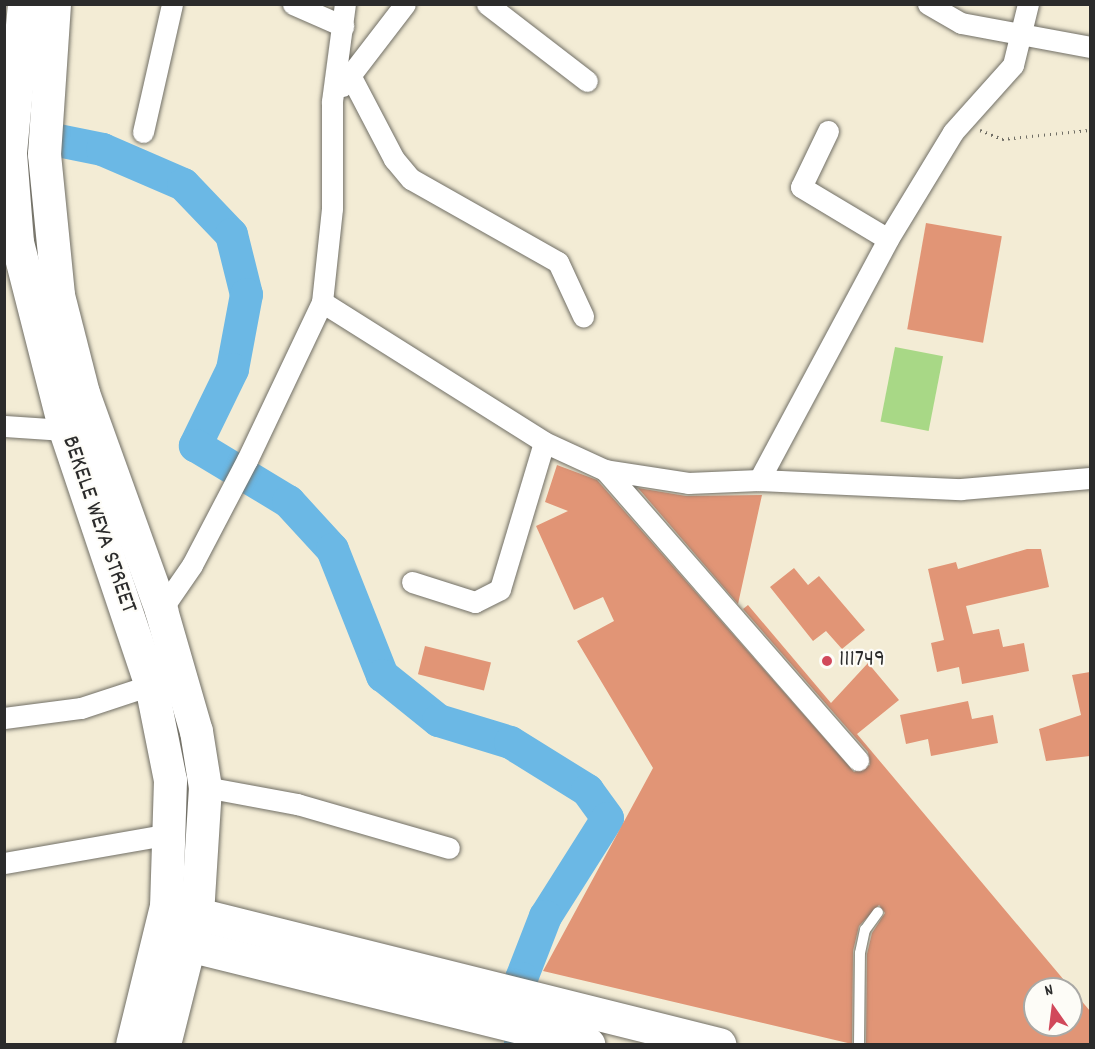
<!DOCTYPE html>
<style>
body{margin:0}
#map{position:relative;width:1095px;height:1049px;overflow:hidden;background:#f3ecd5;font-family:Dekko,sans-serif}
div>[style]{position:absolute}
.green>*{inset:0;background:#a8d886;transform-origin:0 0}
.river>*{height:33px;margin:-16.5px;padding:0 16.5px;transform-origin:16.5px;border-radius:16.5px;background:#6bb8e5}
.building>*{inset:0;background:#e19576;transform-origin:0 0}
.path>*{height:3px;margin-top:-1.5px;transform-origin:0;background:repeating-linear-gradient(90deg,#716f66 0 1.5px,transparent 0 6px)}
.roads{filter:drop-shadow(0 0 2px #716f66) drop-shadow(0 0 2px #716f66)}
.lane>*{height:10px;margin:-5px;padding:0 5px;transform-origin:5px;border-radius:5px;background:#fff}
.street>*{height:21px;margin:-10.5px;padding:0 10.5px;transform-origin:10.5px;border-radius:10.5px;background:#fff}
.primary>*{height:33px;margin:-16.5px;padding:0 16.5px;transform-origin:16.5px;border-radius:16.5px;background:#fff}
.dots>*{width:16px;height:16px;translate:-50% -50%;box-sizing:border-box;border:3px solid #fdfcf7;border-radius:50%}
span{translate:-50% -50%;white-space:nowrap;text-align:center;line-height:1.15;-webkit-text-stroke:4.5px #fdfcf7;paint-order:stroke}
.street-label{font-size:24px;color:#2b2b2b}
.poi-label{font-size:24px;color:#2b2b2b}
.left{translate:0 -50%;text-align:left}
.frame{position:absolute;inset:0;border:6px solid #2b2b2b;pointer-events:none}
.north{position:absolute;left:1023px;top:977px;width:60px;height:60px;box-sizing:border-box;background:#fdfcf7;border:2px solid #a9a8a5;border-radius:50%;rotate:346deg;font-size:16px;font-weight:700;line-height:24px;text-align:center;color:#2b2b2b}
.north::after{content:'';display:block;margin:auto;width:21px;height:27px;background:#d1495b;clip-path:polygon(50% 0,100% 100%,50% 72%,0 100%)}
</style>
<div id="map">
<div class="green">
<i style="left:895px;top:347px;width:49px;height:76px;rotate:11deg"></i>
</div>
<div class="river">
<i style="left:18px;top:132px;width:86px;rotate:11.4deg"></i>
<i style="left:102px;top:149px;width:88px;rotate:23.4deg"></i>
<i style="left:183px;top:184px;width:69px;rotate:46.2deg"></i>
<i style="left:231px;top:234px;width:62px;rotate:76deg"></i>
<i style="left:246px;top:294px;width:76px;rotate:100.6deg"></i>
<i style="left:232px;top:369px;width:85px;rotate:116deg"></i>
<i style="left:195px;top:445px;width:109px;rotate:31.1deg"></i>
<i style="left:288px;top:501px;width:65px;rotate:47.5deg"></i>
<i style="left:332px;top:549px;width:136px;rotate:68.4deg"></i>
<i style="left:382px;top:675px;width:72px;rotate:38.8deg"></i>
<i style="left:438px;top:720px;width:75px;rotate:17deg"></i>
<i style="left:510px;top:742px;width:91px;rotate:31.9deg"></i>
<i style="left:587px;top:790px;width:34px;rotate:54deg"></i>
<i style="left:607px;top:818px;width:116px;rotate:122.3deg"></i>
<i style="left:545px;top:916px;width:66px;rotate:111.2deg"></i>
<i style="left:521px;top:978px;width:66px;rotate:90.9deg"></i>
</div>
<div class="building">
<i style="left:926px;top:223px;width:77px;height:108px;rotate:10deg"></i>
<i style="clip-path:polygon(evenodd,557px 465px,597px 480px,854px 772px,870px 765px,868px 752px,743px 609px,748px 605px,831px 703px,868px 663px,899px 700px,857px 734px,1090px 1011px,1090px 1044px,866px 1044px,867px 954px,872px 933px,885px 913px,879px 905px,859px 926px,853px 951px,852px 1044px,543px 971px,653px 768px,577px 641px,614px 621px,603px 597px,574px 610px,536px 526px,568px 511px,545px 502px,557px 465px,1035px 989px,1071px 989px,1071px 1025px,1035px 1025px,1035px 989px)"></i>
<i style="clip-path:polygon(638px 488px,686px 496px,762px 495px,738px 604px)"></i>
<i style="clip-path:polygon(1027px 549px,1041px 549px,1049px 587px,966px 606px,973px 634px,999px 629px,1003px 647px,1024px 643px,1029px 671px,962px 684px,959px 667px,937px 672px,931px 643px,944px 640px,928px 569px,956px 562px,958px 569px)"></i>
<i style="clip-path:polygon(794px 568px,808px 585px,819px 576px,865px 630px,842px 649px,826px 631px,813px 641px,770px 587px)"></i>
<i style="left:425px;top:646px;width:68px;height:29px;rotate:14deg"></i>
<i style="clip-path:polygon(1090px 672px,1090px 756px,1046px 761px,1039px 729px,1081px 715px,1072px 675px)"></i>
<i style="clip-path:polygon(968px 701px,972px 719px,993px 715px,998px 743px,931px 756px,928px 739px,906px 744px,900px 715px)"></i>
</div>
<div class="path">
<i style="left:980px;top:130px;width:24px;rotate:22deg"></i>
<i style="left:1002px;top:139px;width:88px;rotate:-5.8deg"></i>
</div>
<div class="roads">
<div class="lane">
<i style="left:859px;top:1044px;width:91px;rotate:-89.4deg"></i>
<i style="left:860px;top:953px;width:24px;rotate:-78deg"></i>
<i style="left:865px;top:930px;width:22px;rotate:-54deg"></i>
</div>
<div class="street">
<i style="left:293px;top:4px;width:55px;rotate:23.7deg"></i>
<i style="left:487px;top:4px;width:126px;rotate:37.6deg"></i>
<i style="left:928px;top:4px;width:38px;rotate:30deg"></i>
<i style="left:961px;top:23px;width:131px;rotate:10.5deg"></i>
<i style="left:350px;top:75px;width:95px;rotate:62.4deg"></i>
<i style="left:394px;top:159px;width:26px;rotate:50deg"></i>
<i style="left:411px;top:179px;width:169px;rotate:29.5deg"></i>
<i style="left:558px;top:262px;width:60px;rotate:65.2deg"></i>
<i style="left:342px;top:86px;width:103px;rotate:-52.5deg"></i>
<i style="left:828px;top:131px;width:62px;rotate:115.7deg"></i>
<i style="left:801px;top:187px;width:101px;rotate:30.9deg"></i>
<i style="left:143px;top:132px;width:131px;rotate:-77.2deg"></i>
<i style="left:322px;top:302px;width:262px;rotate:32.2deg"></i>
<i style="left:544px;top:442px;width:67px;rotate:24.7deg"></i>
<i style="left:605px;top:470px;width:84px;rotate:8.9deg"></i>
<i style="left:688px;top:483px;width:71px;rotate:-2.4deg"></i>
<i style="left:759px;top:480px;width:273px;rotate:-61.8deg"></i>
<i style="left:888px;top:239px;width:125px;rotate:-58.7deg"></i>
<i style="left:953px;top:132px;width:90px;rotate:-48.2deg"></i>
<i style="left:1013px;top:65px;width:63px;rotate:-76.2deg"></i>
<i style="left:4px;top:426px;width:61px;rotate:3.8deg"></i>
<i style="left:605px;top:470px;width:385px;rotate:48.9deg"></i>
<i style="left:759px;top:480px;width:202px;rotate:2.6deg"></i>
<i style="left:961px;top:489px;width:129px;rotate:-4.9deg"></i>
<i style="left:412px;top:582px;width:66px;rotate:17.6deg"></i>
<i style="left:475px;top:602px;width:28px;rotate:-27deg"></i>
<i style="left:500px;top:589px;width:153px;rotate:-73.3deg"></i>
<i style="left:161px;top:610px;width:55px;rotate:-55.4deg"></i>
<i style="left:192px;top:565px;width:119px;rotate:-62.4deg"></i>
<i style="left:247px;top:460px;width:175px;rotate:-64.6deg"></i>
<i style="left:322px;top:302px;width:95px;rotate:-83.9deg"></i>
<i style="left:332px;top:208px;width:107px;rotate:-90deg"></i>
<i style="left:332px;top:101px;width:98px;rotate:-82.4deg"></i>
<i style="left:4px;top:718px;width:78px;rotate:-7.4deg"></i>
<i style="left:81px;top:708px;width:74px;rotate:-18.2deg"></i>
<i style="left:205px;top:787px;width:94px;rotate:10.5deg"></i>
<i style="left:297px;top:804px;width:158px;rotate:16.1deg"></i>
<i style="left:4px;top:863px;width:169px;rotate:-9.9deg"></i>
</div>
<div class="primary">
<i style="left:24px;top:4px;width:150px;rotate:95.4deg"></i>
<i style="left:10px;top:153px;width:89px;rotate:85.5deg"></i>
<i style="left:17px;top:242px;width:194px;rotate:75.7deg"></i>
<i style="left:65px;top:430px;width:269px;rotate:71.4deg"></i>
<i style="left:151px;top:685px;width:97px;rotate:78.7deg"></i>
<i style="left:170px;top:780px;width:126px;rotate:91.8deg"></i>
<i style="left:166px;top:906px;width:142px;rotate:103.8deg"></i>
<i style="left:54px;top:4px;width:150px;rotate:93.8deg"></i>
<i style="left:44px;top:154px;width:142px;rotate:84.3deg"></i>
<i style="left:58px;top:295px;width:101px;rotate:75.7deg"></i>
<i style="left:83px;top:393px;width:231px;rotate:70.2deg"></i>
<i style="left:161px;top:610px;width:126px;rotate:73.9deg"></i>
<i style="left:196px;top:731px;width:57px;rotate:80.9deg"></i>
<i style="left:205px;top:787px;width:126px;rotate:93.6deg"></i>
<i style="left:197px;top:913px;width:135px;rotate:104.1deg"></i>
<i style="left:177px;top:909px;width:559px;rotate:13.99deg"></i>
<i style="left:168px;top:940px;width:433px;rotate:13.9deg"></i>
</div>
</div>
<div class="dots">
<i style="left:827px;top:661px;background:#d1495b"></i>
</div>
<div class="street-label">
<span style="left:98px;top:525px;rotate:71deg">BEKELE WEYA STREET</span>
</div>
<div class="poi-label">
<span class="left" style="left:839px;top:661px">111749</span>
</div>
<div class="frame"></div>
<div class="north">N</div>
</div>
